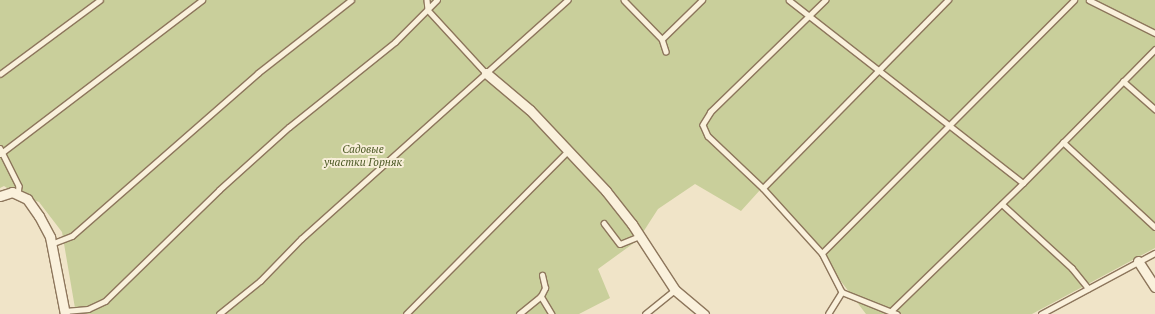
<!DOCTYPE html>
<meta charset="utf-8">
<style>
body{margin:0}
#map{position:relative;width:1155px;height:314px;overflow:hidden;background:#f0e4c8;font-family:"PT Serif",serif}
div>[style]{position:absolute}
.green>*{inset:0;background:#c9cf9b}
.roads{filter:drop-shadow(1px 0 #8d765c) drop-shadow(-1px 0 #8d765c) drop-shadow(0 1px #8d765c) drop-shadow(0 -1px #8d765c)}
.service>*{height:4.5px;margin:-2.25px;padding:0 2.25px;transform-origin:2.25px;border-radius:2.25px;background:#faf1dc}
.minor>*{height:9px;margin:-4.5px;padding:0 4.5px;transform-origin:4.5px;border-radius:4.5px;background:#faf1dc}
span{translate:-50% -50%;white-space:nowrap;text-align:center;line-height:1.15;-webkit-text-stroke:4px #f7eed8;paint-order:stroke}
.park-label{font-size:11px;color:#4d5a26;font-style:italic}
</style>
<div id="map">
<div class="green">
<div style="clip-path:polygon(0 0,1155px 0,1155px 248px,1032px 314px,866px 314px,820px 254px,760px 190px,741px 211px,695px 184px,658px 209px,638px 240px,598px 269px,610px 298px,579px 314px,76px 314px,62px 232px,39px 202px,18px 195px,4px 186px,0 188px)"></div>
</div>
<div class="roads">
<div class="service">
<div style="left:427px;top:0;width:10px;rotate:84deg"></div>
<div style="left:428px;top:10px;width:86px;rotate:47.4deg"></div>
<div style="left:624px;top:0;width:54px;rotate:45.7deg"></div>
<div style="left:662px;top:39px;width:13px;rotate:72deg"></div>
<div style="left:789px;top:0;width:297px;rotate:38deg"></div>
<div style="left:826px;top:0;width:161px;rotate:135.8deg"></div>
<div style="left:711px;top:112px;width:15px;rotate:122deg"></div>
<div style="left:703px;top:125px;width:12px;rotate:66deg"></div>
<div style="left:708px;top:136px;width:76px;rotate:43.4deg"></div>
<div style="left:763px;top:188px;width:88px;rotate:47.8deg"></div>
<div style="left:822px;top:253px;width:44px;rotate:62.9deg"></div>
<div style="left:1089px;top:0;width:74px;rotate:26.6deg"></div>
<div style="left:662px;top:39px;width:56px;rotate:-44.3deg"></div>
<div style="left:0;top:74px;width:124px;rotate:-36.5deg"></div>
<div style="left:1123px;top:81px;width:43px;rotate:41.2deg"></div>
<div style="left:1063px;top:142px;width:125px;rotate:42.7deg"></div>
<div style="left:0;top:148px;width:42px;rotate:63.4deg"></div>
<div style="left:19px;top:186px;width:9px;rotate:96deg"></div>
<div style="left:0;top:154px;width:254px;rotate:-37.3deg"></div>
<div style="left:763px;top:188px;width:264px;rotate:-45.5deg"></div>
<div style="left:1002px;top:204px;width:95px;rotate:42.4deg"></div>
<div style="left:1072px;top:268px;width:26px;rotate:51deg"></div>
<div style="left:604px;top:223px;width:26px;rotate:53deg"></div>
<div style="left:620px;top:244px;width:22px;rotate:-22deg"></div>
<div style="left:51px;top:244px;width:22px;rotate:-21deg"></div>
<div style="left:72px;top:236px;width:247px;rotate:-41.2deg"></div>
<div style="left:258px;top:73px;width:118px;rotate:-38.1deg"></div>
<div style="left:822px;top:253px;width:357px;rotate:-45.1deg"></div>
<div style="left:541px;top:296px;width:9px;rotate:-63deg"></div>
<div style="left:545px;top:288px;width:13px;rotate:-103deg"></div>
<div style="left:65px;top:311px;width:23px;rotate:-5deg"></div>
<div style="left:88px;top:309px;width:19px;rotate:-25deg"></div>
<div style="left:105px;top:301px;width:159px;rotate:-44.2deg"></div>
<div style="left:219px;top:190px;width:94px;rotate:-42deg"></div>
<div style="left:289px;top:127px;width:136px;rotate:-38.7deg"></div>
<div style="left:395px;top:42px;width:59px;rotate:-45deg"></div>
<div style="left:891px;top:311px;width:184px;rotate:-44.1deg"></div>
<div style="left:1023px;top:183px;width:188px;rotate:-45.4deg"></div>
<div style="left:219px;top:314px;width:53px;rotate:-38.8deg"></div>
<div style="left:260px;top:281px;width:59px;rotate:-45.7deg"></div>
<div style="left:301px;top:239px;width:358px;rotate:-41.9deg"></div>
<div style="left:406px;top:314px;width:228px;rotate:-45.2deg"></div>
<div style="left:519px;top:314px;width:28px;rotate:-39deg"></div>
<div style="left:541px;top:296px;width:21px;rotate:59deg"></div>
<div style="left:645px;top:314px;width:38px;rotate:-39deg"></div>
<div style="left:828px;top:314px;width:26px;rotate:-58deg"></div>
<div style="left:842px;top:292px;width:59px;rotate:21.8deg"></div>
<div style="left:1041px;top:314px;width:129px;rotate:-28.2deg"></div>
</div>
<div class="minor">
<div style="left:486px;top:73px;width:57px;rotate:40.1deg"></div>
<div style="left:530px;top:110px;width:111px;rotate:46.8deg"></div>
<div style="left:606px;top:191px;width:42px;rotate:51.8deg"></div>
<div style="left:632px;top:224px;width:79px;rotate:56.9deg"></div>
<div style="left:675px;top:290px;width:38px;rotate:40deg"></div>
<div style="left:0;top:196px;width:13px;rotate:-18deg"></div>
<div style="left:12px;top:192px;width:17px;rotate:25deg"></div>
<div style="left:27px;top:199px;width:21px;rotate:55deg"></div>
<div style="left:39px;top:216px;width:24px;rotate:62deg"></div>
<div style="left:50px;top:237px;width:78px;rotate:79deg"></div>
<div style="left:1138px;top:261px;width:31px;rotate:57deg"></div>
</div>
</div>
<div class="park-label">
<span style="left:363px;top:156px">Садовые<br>участки Горняк</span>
</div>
</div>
